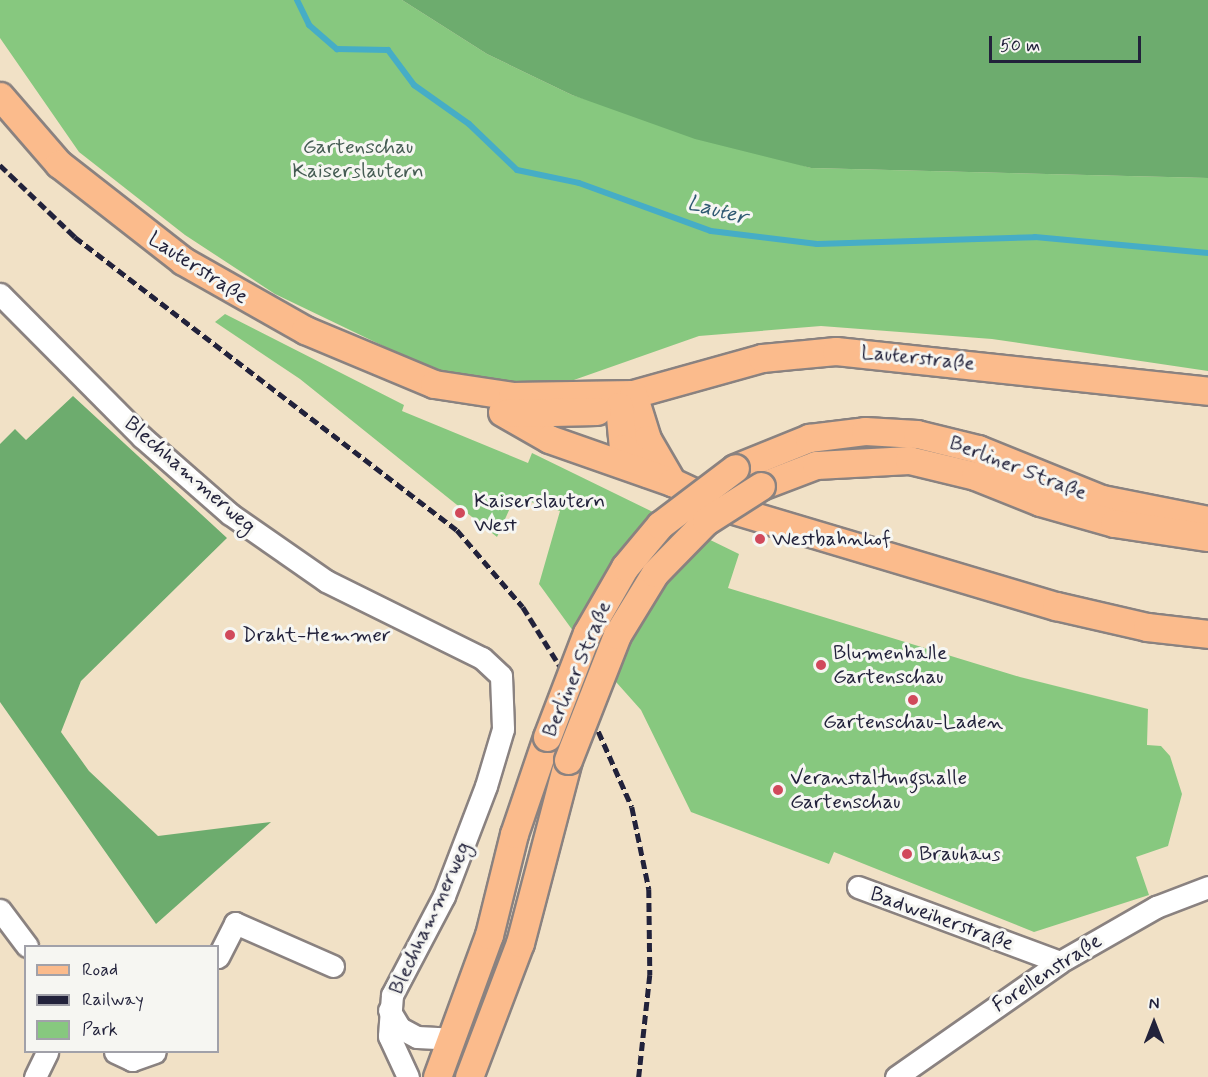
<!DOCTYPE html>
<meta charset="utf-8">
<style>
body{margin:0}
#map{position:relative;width:1208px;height:1077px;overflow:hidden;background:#f1e1c6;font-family:Mynerve,sans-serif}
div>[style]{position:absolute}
.green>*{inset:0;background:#87c87f}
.forest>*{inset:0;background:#6dac6e}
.stream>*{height:6px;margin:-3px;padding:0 3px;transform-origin:3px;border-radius:3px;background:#46adc6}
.roads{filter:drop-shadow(2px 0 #8a8280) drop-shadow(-2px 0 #8a8280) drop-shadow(0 2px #8a8280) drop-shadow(0 -2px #8a8280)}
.minor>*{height:21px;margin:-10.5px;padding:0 10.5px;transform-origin:10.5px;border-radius:10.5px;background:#fff}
.major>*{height:27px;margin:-13.5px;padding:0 13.5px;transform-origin:13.5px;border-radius:13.5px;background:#fbbb8c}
.rail>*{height:4.5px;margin-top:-2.25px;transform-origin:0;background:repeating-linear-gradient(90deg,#22223b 0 9px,transparent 0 13.5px)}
.bridges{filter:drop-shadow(2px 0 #8a8280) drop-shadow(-2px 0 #8a8280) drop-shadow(0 2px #8a8280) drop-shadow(0 -2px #8a8280)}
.major-bridge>*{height:27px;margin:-13.5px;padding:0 13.5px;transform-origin:13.5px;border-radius:13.5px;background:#fbbb8c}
.dots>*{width:16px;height:16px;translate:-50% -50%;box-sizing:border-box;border:3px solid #f6f6f2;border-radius:50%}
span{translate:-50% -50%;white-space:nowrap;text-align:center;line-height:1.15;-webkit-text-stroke:6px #f6f6f2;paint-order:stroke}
.park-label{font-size:21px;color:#455c53}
.street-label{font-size:21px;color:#22223b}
.poi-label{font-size:21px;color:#22223b}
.left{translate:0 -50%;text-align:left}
.water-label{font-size:22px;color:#305a73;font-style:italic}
.legend{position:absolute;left:24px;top:945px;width:195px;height:108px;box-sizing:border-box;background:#f6f6f2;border:2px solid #a1a1a9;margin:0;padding:8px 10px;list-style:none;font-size:18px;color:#22223b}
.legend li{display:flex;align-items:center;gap:12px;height:30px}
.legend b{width:30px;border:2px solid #a1a1a9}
.north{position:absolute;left:1124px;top:993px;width:60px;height:60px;-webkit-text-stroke:4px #f6f6f2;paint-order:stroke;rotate:0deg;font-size:16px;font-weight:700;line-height:24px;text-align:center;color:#22223b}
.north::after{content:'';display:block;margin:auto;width:21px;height:27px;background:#22223b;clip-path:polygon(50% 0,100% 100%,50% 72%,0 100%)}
.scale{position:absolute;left:989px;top:36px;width:152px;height:27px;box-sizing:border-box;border:3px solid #22223b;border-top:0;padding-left:8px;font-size:18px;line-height:21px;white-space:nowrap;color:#22223b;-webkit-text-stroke:4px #f6f6f2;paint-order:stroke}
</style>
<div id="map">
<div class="green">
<div style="clip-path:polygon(0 0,402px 0,487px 54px,572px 95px,811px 168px,1208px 178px,1208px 371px,992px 339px,821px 326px,699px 336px,571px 381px,519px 386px,429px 368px,275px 294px,185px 235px,79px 152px,0 38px)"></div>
<div style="clip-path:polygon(225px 314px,404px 405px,402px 411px,528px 463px,532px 453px,739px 554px,728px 588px,1020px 677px,1148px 709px,1147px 745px,1161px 746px,1170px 756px,1182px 794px,1168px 846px,1136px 857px,1149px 895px,1034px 932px,834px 852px,829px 864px,691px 812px,641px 710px,584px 646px,539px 584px,560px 511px,515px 497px,497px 537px,300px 379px,215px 322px)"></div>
</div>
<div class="forest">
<div style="clip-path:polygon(402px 0,1208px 0,1208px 178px,811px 168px,695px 139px,572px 95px,487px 54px)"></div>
<div style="clip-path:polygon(73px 396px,227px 538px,81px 681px,61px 732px,89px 771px,158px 836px,271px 822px,156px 924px,0 702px,0 444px,15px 429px,26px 440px)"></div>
</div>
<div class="stream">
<div style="left:297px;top:0;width:28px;rotate:64deg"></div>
<div style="left:309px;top:25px;width:37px;rotate:41deg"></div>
<div style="left:337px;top:49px;width:51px;rotate:1.1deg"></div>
<div style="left:388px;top:50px;width:44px;rotate:53.4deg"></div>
<div style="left:414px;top:85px;width:67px;rotate:35.3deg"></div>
<div style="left:469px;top:124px;width:66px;rotate:43.8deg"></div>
<div style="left:517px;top:170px;width:63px;rotate:11.8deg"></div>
<div style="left:579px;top:183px;width:140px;rotate:20deg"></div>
<div style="left:711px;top:231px;width:107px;rotate:7deg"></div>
<div style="left:817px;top:244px;width:218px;rotate:-1.8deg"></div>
<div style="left:1035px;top:237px;width:174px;rotate:5.3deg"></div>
</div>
<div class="roads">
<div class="minor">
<div style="left:0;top:294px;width:202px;rotate:45.2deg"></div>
<div style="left:142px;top:437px;width:117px;rotate:41.2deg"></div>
<div style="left:230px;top:514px;width:117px;rotate:34.9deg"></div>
<div style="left:326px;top:581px;width:174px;rotate:26.3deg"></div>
<div style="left:482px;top:658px;width:26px;rotate:43deg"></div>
<div style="left:501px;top:676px;width:53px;rotate:87.8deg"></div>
<div style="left:503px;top:729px;width:59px;rotate:106.6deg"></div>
<div style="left:486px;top:786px;width:118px;rotate:110.9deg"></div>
<div style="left:444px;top:896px;width:112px;rotate:117.7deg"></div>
<div style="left:392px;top:995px;width:41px;rotate:94.2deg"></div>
<div style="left:389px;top:1036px;width:45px;rotate:65.1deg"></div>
<div style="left:858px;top:887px;width:215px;rotate:20.4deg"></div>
<div style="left:0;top:910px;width:45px;rotate:53.1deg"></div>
<div style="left:218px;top:957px;width:38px;rotate:-63deg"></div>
<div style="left:235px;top:923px;width:107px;rotate:23.7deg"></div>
<div style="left:389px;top:1010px;width:21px;rotate:59deg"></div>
<div style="left:400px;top:1028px;width:19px;rotate:28deg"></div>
<div style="left:417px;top:1037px;width:35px;rotate:3deg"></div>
<div style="left:115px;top:1052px;width:19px;rotate:25deg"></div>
<div style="left:132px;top:1060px;width:24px;rotate:-19deg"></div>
<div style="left:35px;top:1077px;width:28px;rotate:-64deg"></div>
<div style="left:896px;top:1077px;width:200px;rotate:-35deg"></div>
<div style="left:1060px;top:962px;width:111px;rotate:-29.8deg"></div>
<div style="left:1156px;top:907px;width:56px;rotate:-21deg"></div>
</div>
<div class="major">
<div style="left:0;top:96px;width:90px;rotate:49.1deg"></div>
<div style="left:59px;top:164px;width:157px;rotate:38deg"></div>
<div style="left:183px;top:261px;width:140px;rotate:29.5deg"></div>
<div style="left:305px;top:330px;width:140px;rotate:22.7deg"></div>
<div style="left:434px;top:384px;width:79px;rotate:8.7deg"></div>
<div style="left:512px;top:396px;width:121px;rotate:-0.9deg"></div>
<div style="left:633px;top:394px;width:134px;rotate:-15.6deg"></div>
<div style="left:762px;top:358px;width:74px;rotate:-5.4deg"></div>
<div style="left:836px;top:351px;width:374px;rotate:6.1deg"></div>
<div style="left:633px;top:394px;width:47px;rotate:72.7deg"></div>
<div style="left:647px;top:439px;width:50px;rotate:59.8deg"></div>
<div style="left:619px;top:406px;width:42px;rotate:84.6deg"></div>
<div style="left:623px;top:448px;width:35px;rotate:46deg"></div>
<div style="left:502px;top:412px;width:54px;rotate:29.9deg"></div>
<div style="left:549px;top:439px;width:130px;rotate:19.3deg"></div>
<div style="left:672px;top:482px;width:64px;rotate:25deg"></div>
<div style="left:730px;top:509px;width:340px;rotate:16.6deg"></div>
<div style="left:1056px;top:606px;width:93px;rotate:13deg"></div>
<div style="left:1147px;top:627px;width:61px;rotate:6.5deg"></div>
<div style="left:507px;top:413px;width:90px;rotate:-1.3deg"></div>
<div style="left:735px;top:468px;width:80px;rotate:-22.1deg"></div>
<div style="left:809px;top:438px;width:56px;rotate:-7.1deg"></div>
<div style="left:865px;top:431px;width:52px;rotate:3.3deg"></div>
<div style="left:917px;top:434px;width:63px;rotate:13.8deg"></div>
<div style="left:978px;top:449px;width:134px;rotate:22deg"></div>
<div style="left:1102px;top:499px;width:108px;rotate:11.2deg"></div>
<div style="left:761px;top:486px;width:59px;rotate:-20.9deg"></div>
<div style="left:816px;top:465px;width:93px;rotate:-3.1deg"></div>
<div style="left:909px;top:460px;width:68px;rotate:13.6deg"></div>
<div style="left:975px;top:476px;width:70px;rotate:21.8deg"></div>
<div style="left:1040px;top:502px;width:77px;rotate:15.8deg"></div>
<div style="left:1114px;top:523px;width:95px;rotate:8.5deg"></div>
<div style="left:437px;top:1077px;width:151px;rotate:-69.9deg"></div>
<div style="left:489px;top:935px;width:104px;rotate:-76.1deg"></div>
<div style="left:514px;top:834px;width:102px;rotate:-71.2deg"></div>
<div style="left:469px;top:1077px;width:143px;rotate:-69.2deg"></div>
<div style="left:520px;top:943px;width:189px;rotate:-75.3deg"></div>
</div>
</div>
<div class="rail">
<div style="left:0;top:165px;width:104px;rotate:43.8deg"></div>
<div style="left:75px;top:237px;width:481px;rotate:37.5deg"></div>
<div style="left:457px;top:530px;width:101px;rotate:49.4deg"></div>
<div style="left:523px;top:607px;width:132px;rotate:58deg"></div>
<div style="left:593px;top:719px;width:96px;rotate:66.1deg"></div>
<div style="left:632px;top:807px;width:84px;rotate:78.3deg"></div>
<div style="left:649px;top:889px;width:86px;rotate:89.3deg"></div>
<div style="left:650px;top:975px;width:103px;rotate:96.2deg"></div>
</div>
<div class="bridges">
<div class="major-bridge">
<div style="left:547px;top:737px;width:111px;rotate:-69deg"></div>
<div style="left:587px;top:633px;width:76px;rotate:-60.1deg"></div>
<div style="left:625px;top:567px;width:55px;rotate:-50.2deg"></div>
<div style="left:660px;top:525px;width:94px;rotate:-37.2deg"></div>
<div style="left:568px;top:760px;width:134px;rotate:-68.6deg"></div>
<div style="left:617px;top:635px;width:73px;rotate:-58.5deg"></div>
<div style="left:655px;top:573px;width:73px;rotate:-45.6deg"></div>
<div style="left:706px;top:521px;width:65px;rotate:-32.5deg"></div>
</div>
</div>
<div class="dots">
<div style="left:460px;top:513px;background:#d1495b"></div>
<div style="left:760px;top:539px;background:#d1495b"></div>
<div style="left:230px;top:635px;background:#d1495b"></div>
<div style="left:821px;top:665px;background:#d1495b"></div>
<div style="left:913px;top:700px;background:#d1495b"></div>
<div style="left:778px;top:790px;background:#d1495b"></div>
<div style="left:907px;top:854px;background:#d1495b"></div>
</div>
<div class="park-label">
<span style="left:358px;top:159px">Gartenschau<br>Kaiserslautern</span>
</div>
<div class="street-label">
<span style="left:198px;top:268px;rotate:33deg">Lauterstraße</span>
<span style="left:918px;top:358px;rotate:6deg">Lauterstraße</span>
<span style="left:1018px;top:468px;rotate:21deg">Berliner Straße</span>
<span style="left:190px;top:475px;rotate:41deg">Blechhammerweg</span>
<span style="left:577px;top:669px;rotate:-67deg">Berliner Straße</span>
<span style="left:430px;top:918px;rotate:-65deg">Blechhammerweg</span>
<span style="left:942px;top:919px;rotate:20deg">Badweiherstraße</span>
<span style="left:1047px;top:973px;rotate:-33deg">Forellenstraße</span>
</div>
<div class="poi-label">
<span class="left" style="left:474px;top:513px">Kaiserslautern<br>West</span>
<span class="left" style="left:772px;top:539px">Westbahnhof</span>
<span class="left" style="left:242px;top:635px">Draht-Hemmer</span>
<span class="left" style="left:833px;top:665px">Blumenhalle<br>Gartenschau</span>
<span style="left:913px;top:722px">Gartenschau-Laden</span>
<span class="left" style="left:790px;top:790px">Veranstaltungshalle<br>Gartenschau</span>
<span class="left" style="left:919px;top:854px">Brauhaus</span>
</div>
<div class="water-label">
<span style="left:717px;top:211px;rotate:15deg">Lauter</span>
</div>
<ul class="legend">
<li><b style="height:8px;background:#fbbb8c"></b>Road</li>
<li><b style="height:8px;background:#22223b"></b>Railway</li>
<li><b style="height:16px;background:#87c87f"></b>Park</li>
</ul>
<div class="north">N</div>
<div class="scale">50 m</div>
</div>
